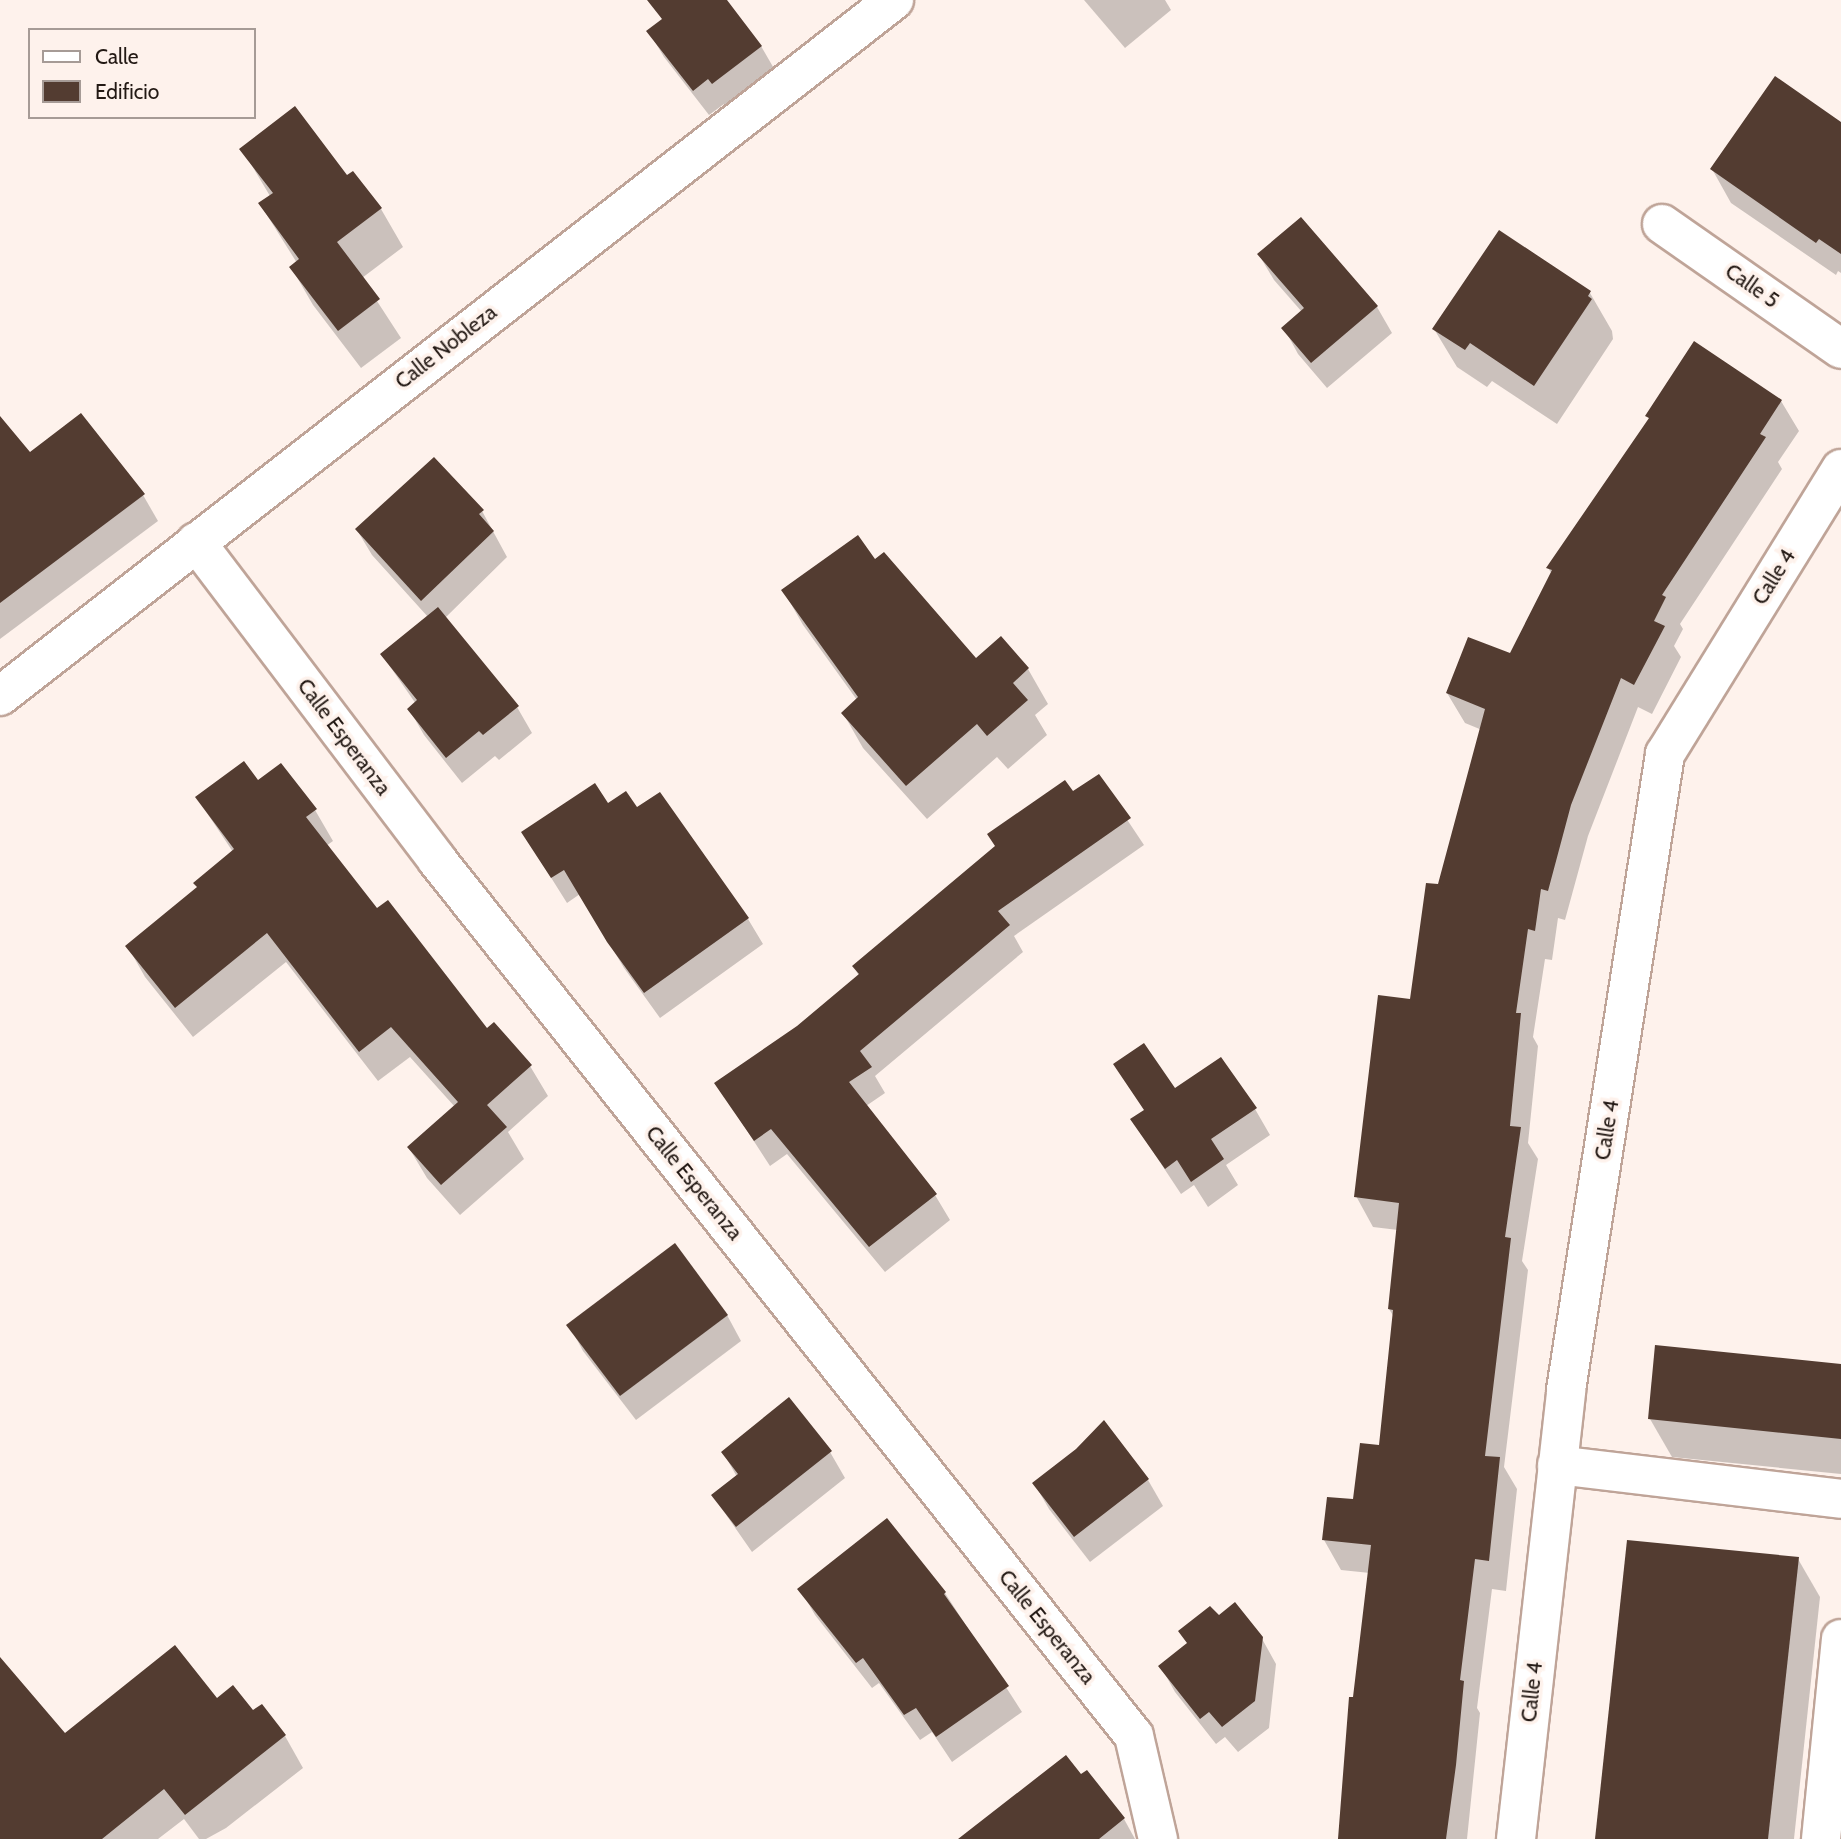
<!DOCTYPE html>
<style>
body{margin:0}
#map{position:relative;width:1841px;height:1839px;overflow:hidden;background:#fef2ec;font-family:Cabin,sans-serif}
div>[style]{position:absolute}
.shadow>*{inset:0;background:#0003}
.building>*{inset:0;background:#533c31}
.roads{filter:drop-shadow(2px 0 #bfa498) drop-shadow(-2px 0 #bfa498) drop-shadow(0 2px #bfa498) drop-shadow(0 -2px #bfa498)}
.minor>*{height:38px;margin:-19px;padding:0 19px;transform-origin:19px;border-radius:19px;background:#fff}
span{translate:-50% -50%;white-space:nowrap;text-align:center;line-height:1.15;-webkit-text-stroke:7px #fef2ec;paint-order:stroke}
.street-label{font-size:21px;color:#231914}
.legend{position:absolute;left:28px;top:28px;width:228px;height:91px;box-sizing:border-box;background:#fef2ec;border:2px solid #a69b96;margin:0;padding:9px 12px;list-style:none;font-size:21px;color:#231914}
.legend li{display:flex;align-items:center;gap:14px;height:35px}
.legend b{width:35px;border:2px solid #a69b96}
</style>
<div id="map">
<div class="shadow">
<div style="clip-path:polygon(668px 0,725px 0,761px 46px,776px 72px,728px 108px,724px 104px,709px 115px,664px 57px,649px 32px,663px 20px,656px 9px)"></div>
<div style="clip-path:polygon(1084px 0,1165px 0,1171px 10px,1125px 48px)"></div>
<div style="clip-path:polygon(1841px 124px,1841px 273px,1838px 271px,1836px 275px,1731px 203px,1712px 169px)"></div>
<div style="clip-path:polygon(242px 149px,347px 178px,381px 209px,403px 247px,362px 278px,401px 338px,361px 368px,313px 305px,291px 267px,297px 263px,260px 204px,270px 196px)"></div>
<div style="clip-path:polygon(1300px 219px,1377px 307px,1392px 333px,1327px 388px,1298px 354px,1284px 328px,1302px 312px,1274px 280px,1259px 255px)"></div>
<div style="clip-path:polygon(1590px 293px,1612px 331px,1613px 339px,1557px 424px,1492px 381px,1487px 387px,1457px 367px,1434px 329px)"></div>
<div style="clip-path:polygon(1781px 401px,1799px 431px,1778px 462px,1782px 469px,1680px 624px,1683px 629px,1674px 646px,1681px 657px,1652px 714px,1638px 707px,1588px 836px,1565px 920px,1558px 918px,1552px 960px,1545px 959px,1533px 1037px,1538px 1046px,1528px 1143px,1538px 1159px,1522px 1261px,1528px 1270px,1504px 1467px,1517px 1489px,1506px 1591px,1492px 1589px,1477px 1708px,1480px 1713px,1467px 1839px,1340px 1839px,1370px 1573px,1341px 1570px,1324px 1540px,1355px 1501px,1380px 1446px,1394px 1317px,1389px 1309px,1398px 1230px,1373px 1227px,1356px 1196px,1412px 1001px,1482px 730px,1465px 723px,1447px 693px,1510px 656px,1552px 574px,1548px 568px,1650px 420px,1647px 416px)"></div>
<div style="clip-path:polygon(434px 459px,482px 511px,507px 557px,445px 618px,517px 707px,532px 733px,499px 760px,495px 756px,462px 783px,424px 735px,409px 709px,416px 704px,382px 655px,428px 617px,372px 555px,357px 530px)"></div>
<div style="clip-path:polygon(0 468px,143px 495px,158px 521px,0 639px)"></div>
<div style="clip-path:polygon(783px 590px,976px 661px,1001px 638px,1028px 669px,1048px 704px,1035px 715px,1047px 735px,1008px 769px,997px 757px,927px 819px,863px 748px,843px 713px,857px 700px,803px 625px)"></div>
<div style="clip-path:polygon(1098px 776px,1144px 845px,1014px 936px,1023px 952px,875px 1076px,885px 1093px,866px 1106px,935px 1195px,950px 1220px,885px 1272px,787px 1154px,770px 1166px,716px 1083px,798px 1028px,859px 976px,854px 967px)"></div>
<div style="clip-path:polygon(258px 782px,315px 810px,333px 841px,326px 846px,377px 910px,487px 1030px,530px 1066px,548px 1096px,508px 1132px,524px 1159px,460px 1215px,427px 1178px,409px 1148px,455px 1107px,410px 1057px,378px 1081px,286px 962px,193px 1037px,145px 977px,128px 947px,199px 888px,233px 852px,197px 798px)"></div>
<div style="clip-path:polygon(608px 805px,637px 810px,748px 919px,763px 944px,660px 1018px,624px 968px,580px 894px,567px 903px,523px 833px)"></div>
<div style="clip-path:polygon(1116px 1064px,1175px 1090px,1255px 1109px,1270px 1135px,1226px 1165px,1238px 1185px,1208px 1207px,1194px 1185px,1181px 1194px,1132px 1120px,1145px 1111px)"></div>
<div style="clip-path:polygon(727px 1315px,741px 1341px,636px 1420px,583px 1351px,569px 1325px)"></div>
<div style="clip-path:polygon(1841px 1366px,1841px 1474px,1672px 1457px,1650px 1419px)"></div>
<div style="clip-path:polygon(723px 1452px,830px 1452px,845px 1478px,752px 1552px,713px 1496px,737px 1477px)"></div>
<div style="clip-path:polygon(1148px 1480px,1163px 1506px,1090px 1562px,1049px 1509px,1034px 1483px)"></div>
<div style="clip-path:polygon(1798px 1559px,1820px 1597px,1794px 1839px,1597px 1839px)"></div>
<div style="clip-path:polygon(800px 1589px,945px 1593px,1022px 1712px,952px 1762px,932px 1732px,920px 1740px,879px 1683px,872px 1688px,815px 1615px)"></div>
<div style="clip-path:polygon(1218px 1618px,1261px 1637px,1276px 1664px,1269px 1728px,1238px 1752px,1225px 1737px,1216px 1744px,1175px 1692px,1161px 1667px)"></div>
<div style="clip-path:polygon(0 1660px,65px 1736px,217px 1700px,253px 1712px,261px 1706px,285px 1736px,303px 1768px,226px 1828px,206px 1839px,199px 1839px,184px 1819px,158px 1839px,0 1839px)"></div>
<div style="clip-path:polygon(1124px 1819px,1135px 1839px,1000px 1839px)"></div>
</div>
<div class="building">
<div style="clip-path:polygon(647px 0,727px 0,762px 46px,712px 84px,708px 79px,693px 91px,646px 31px,662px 19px)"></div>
<div style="clip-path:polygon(1775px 76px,1841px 122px,1841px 254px,1819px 239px,1816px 243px,1710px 169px)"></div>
<div style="clip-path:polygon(295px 106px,347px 175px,353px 171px,382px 208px,337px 242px,380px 299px,338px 331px,289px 267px,299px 259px,258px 203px,273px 193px,239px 149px)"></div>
<div style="clip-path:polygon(1301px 217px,1378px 306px,1311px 363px,1281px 328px,1304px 308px,1257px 254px)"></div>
<div style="clip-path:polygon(1499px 230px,1591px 291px,1588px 296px,1592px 299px,1534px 386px,1470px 343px,1465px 350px,1432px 329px)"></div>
<div style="clip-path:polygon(1694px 341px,1782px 400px,1760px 434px,1766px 437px,1662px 595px,1666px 597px,1654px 621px,1665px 626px,1634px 685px,1621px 678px,1571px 805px,1548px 891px,1541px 889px,1535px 931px,1528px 929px,1516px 1013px,1521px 1013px,1510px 1126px,1521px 1127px,1505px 1237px,1511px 1238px,1485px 1456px,1500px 1457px,1489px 1561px,1475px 1559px,1460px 1680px,1464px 1681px,1456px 1765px,1446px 1839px,1338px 1839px,1349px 1697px,1353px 1697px,1371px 1545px,1322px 1540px,1327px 1497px,1353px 1499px,1360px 1443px,1379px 1445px,1393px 1310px,1388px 1309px,1399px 1203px,1354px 1197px,1378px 995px,1410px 999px,1426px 883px,1438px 884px,1485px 709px,1446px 693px,1468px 637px,1510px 653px,1552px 570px,1546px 568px,1649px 418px,1645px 416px)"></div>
<div style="clip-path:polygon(81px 413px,145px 494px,0 603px,0 416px,30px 452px)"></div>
<div style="clip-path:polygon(434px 457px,484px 510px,479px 514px,494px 531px,421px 601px,355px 529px)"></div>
<div style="clip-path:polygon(858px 535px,875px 559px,884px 552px,976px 658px,1001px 636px,1029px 668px,1013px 683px,1028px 700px,987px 736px,977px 724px,906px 786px,841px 713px,858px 697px,781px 590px)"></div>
<div style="clip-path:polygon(438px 607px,519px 706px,483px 735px,479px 731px,446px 758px,407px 709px,417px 700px,380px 654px)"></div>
<div style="clip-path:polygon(244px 761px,258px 780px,281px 763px,317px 809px,306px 817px,377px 908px,388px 900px,487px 1028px,494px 1022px,532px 1065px,487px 1105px,507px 1127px,441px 1185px,407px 1147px,458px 1102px,391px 1027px,359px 1052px,267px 933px,175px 1008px,125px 946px,197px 887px,193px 883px,234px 849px,195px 797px)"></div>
<div style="clip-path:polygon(1099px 774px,1131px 818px,998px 911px,1010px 925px,860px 1051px,872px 1067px,849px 1082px,937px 1194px,869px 1247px,771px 1129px,754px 1141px,714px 1083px,797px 1026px,859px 974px,852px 966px,995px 846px,987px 834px,1065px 780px,1073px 791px)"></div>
<div style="clip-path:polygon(595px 783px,608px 803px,626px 791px,637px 807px,660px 792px,749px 918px,644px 993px,607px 942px,564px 870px,551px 878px,521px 832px)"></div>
<div style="clip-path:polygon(1144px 1043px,1175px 1088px,1221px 1057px,1257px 1108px,1211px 1139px,1224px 1159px,1191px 1182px,1177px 1160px,1165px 1169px,1130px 1119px,1144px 1110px,1113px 1064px)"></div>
<div style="clip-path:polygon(675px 1243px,728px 1315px,620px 1396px,566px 1325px)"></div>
<div style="clip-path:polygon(1655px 1345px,1841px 1364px,1841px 1439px,1648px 1419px)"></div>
<div style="clip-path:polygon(789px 1397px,832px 1451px,736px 1527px,711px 1495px,738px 1474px,721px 1452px)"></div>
<div style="clip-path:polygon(1104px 1420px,1149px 1479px,1074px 1537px,1032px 1483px,1076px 1449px)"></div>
<div style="clip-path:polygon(887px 1518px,946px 1592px,944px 1594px,1009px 1686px,936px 1737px,916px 1708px,904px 1715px,863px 1658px,856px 1663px,797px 1589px)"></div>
<div style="clip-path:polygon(1627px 1540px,1799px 1557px,1768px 1839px,1595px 1839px)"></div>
<div style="clip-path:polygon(1235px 1602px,1263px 1637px,1255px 1701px,1222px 1727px,1209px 1712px,1200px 1719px,1158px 1666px,1187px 1643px,1178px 1631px,1210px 1606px,1219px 1615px)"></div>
<div style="clip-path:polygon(175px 1645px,217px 1698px,233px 1685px,253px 1710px,262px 1704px,286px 1735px,185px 1815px,164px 1789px,102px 1839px,0 1839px,0 1657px,65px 1733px)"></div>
<div style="clip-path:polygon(1066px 1755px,1081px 1774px,1087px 1770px,1125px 1818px,1099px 1839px,958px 1839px)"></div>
</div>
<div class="roads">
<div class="minor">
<div style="left:1662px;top:224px;width:218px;rotate:34.9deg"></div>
<div style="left:196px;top:542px;width:399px;rotate:52.8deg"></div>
<div style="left:437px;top:860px;width:1119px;rotate:51.49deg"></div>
<div style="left:1134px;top:1736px;width:106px;rotate:76.9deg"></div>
<div style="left:0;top:696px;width:1133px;rotate:-37.9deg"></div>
<div style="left:1557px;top:1465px;width:286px;rotate:6.8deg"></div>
<div style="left:1516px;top:1839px;width:452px;rotate:-83.6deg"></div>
<div style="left:1566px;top:1390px;width:644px;rotate:-81.15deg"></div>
<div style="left:1665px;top:754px;width:335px;rotate:-58.3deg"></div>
<div style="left:1821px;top:1839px;width:201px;rotate:-84.3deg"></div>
</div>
</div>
<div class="street-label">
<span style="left:1752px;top:286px;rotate:35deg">Calle 5</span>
<span style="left:446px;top:347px;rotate:-38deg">Calle Nobleza</span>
<span style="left:1774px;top:577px;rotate:-58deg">Calle 4</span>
<span style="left:344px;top:737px;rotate:53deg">Calle Esperanza</span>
<span style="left:1607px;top:1130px;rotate:-81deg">Calle 4</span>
<span style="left:694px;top:1183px;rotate:51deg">Calle Esperanza</span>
<span style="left:1047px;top:1627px;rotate:51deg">Calle Esperanza</span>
<span style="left:1532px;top:1692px;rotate:-84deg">Calle 4</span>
</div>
<ul class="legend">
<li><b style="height:9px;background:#fff"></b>Calle</li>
<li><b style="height:19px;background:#533c31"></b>Edificio</li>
</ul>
</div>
